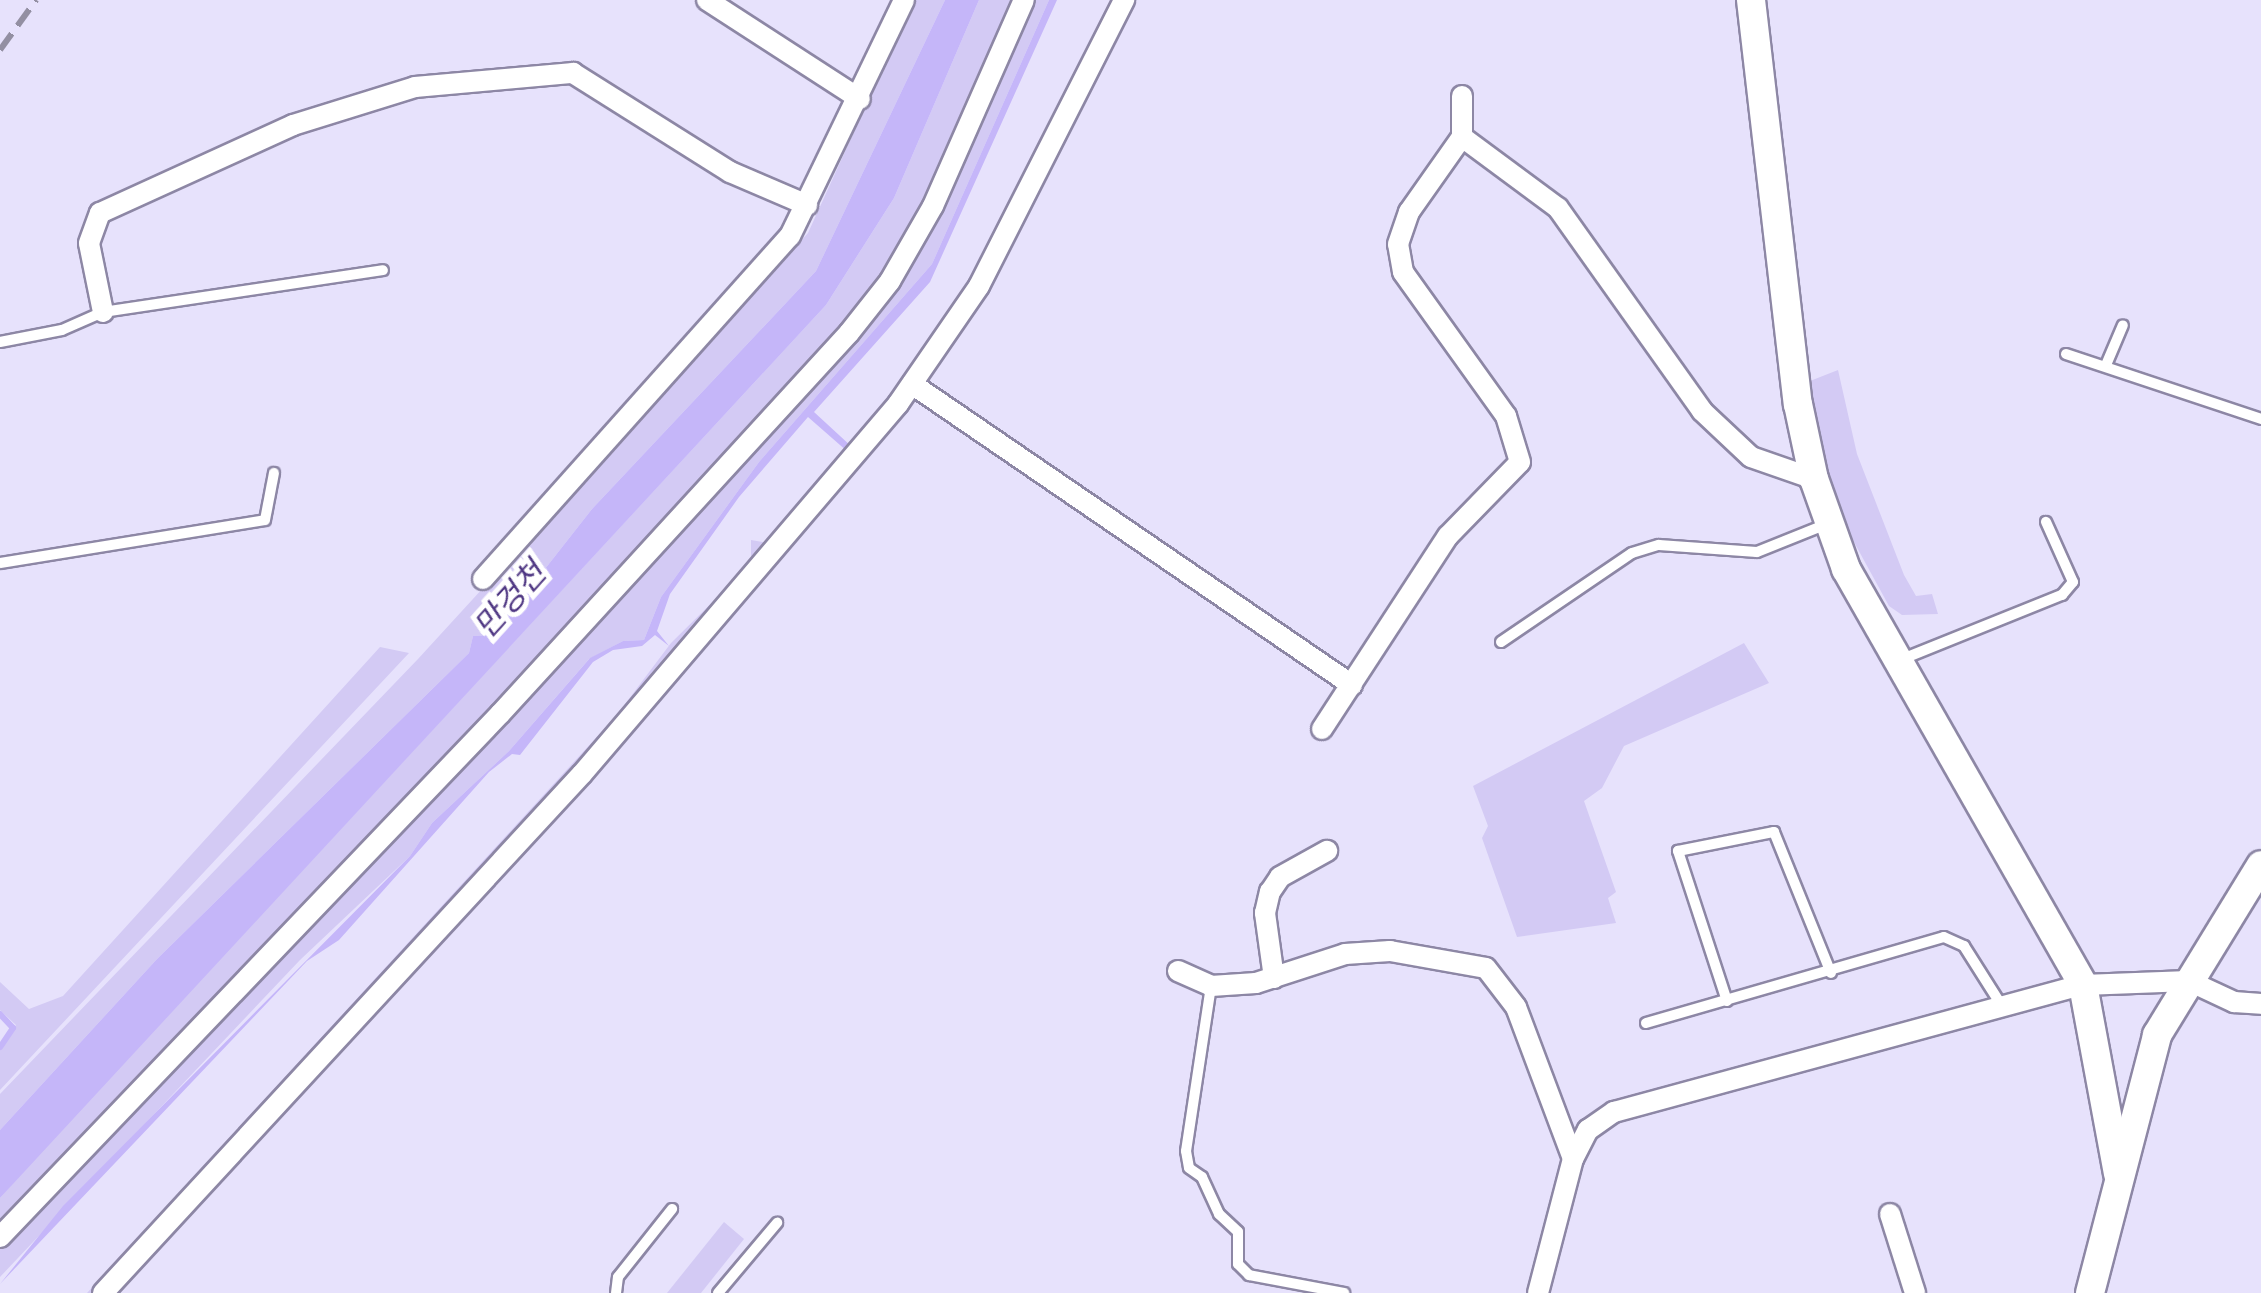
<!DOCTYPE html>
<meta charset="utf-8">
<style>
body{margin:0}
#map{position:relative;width:2261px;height:1293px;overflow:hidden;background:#e7e2fc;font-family:Merriweather,"Noto Sans KR",serif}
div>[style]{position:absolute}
.green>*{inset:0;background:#d3caf4}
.water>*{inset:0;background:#c5b6f9}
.stream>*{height:6px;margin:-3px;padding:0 3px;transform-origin:3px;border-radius:3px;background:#c5b6f9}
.roads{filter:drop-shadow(2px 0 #8d87a5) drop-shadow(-2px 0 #8d87a5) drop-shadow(0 2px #8d87a5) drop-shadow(0 -2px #8d87a5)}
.lane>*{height:10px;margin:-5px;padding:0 5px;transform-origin:5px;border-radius:5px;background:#fff}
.street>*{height:20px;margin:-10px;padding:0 10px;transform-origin:10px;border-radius:10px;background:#fff}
.secondary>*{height:28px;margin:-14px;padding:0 14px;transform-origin:14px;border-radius:14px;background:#fff}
.rail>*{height:6px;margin-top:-3px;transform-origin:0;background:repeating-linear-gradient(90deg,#938fa2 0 20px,transparent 0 30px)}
span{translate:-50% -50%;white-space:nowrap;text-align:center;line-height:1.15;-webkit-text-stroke:10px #fff;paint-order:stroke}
.water-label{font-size:32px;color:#4f3783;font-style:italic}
</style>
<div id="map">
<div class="green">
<div style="clip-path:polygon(914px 0,945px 0,816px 271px,592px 509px,493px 635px,473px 636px,469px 653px,157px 959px,0 1130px,0 1094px,418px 659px,808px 233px)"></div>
<div style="clip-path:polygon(979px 0,1020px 0,930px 204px,848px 332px,0 1235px,0 1198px,21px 1174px,826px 305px,894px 198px)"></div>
<div style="clip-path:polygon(1027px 0,1049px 0,932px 264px,759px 462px,661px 597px,644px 640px,623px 641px,589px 659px,509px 751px,432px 823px,410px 856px,300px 960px,0 1277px,0 1241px,892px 283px)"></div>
<div style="clip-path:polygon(1111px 0,990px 262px,894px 403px,684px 639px,615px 727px,97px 1293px,87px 1293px,616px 716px,671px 643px,751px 564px,751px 540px,769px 543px,904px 384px,984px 265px)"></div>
<div style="clip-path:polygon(1838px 370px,1857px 454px,1904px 575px,1916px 596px,1932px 594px,1938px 614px,1902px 615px,1889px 606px,1843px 522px,1820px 451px,1810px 381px)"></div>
<div style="clip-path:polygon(1744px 643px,1769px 683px,1624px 746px,1602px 788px,1584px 801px,1616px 892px,1608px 898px,1616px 923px,1517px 937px,1482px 838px,1488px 826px,1473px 786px)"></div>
<div style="clip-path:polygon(380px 647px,409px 653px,0 1090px,0 1050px,16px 1025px,0 1010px,0 982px,29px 1009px,63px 996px)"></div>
<div style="clip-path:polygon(724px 1222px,744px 1239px,701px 1293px,667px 1293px)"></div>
</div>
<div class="water">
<div style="clip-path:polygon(945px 0,979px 0,894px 198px,826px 305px,0 1198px,0 1130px,157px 959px,469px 653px,473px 636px,493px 635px,592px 509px,816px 271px)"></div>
<div style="clip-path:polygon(1049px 0,1057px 0,930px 282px,814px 412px,852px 447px,848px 452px,808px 417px,739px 497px,670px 594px,657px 631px,669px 646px,655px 635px,642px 646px,613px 650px,593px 662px,520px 755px,512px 754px,489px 772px,339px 940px,307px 961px,0 1284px,63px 1206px,410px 856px,432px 823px,509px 751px,590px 658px,623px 641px,644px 640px,661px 597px,759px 462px,932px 264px)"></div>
</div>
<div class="stream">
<div style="left:0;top:1014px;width:19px;rotate:47deg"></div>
<div style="left:13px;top:1028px;width:23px;rotate:124deg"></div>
</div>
<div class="roads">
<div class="lane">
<div style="left:0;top:342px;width:63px;rotate:-11deg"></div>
<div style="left:62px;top:330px;width:45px;rotate:-23.7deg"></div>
<div style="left:103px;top:312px;width:283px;rotate:-8.5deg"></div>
<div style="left:2066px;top:354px;width:206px;rotate:18.4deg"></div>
<div style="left:2106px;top:365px;width:43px;rotate:-67deg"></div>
<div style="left:0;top:563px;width:268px;rotate:-9.2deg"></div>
<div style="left:265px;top:520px;width:48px;rotate:-79.2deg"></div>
<div style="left:1501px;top:642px;width:158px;rotate:-34.2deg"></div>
<div style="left:1632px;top:553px;width:28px;rotate:-17deg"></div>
<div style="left:1659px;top:545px;width:98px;rotate:4.1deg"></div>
<div style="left:1757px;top:552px;width:78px;rotate:-21.9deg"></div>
<div style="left:1900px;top:660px;width:175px;rotate:-21.9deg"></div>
<div style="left:2062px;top:595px;width:17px;rotate:-50deg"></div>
<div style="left:2073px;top:582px;width:66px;rotate:-114.2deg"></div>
<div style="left:1211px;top:986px;width:167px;rotate:98.6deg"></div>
<div style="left:1186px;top:1151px;width:17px;rotate:80deg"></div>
<div style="left:1189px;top:1168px;width:16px;rotate:35deg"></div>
<div style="left:1202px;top:1177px;width:41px;rotate:65.3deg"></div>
<div style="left:1219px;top:1214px;width:26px;rotate:43deg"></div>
<div style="left:1238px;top:1232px;width:32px;rotate:90deg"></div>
<div style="left:1238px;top:1264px;width:16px;rotate:45deg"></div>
<div style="left:1249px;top:1275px;width:97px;rotate:10.7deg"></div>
<div style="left:1727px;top:1001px;width:158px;rotate:-108.1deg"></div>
<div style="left:1678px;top:851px;width:98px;rotate:-11.2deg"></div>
<div style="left:1774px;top:832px;width:152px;rotate:68deg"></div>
<div style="left:1646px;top:1023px;width:310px;rotate:-16.1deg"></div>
<div style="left:1944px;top:937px;width:22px;rotate:24deg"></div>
<div style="left:1964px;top:946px;width:71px;rotate:57.7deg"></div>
<div style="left:616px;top:1293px;width:16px;rotate:-83deg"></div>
<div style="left:618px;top:1277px;width:87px;rotate:-51.5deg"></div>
<div style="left:718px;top:1293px;width:92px;rotate:-49.9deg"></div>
</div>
<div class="street">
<div style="left:707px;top:0;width:182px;rotate:32.9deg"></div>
<div style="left:1462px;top:137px;width:119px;rotate:36.5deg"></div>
<div style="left:1558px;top:208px;width:249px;rotate:54.6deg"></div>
<div style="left:1702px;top:411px;width:67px;rotate:43.2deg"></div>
<div style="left:1751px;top:457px;width:67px;rotate:19.2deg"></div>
<div style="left:103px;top:312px;width:70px;rotate:-101.5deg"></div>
<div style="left:89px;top:243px;width:32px;rotate:-70deg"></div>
<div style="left:100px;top:213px;width:212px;rotate:-24.5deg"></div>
<div style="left:293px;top:125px;width:128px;rotate:-17.3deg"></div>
<div style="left:415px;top:87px;width:159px;rotate:-5.1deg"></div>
<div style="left:573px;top:73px;width:186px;rotate:32.2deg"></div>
<div style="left:730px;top:172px;width:84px;rotate:23.2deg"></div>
<div style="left:912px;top:384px;width:533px;rotate:34.38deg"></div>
<div style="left:483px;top:579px;width:460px;rotate:-48.2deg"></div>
<div style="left:790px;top:236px;width:262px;rotate:-64.2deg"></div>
<div style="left:1322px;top:729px;width:230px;rotate:-56.9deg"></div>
<div style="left:1448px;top:536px;width:103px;rotate:-45.8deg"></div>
<div style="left:1520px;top:462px;width:48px;rotate:-106.9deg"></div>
<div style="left:1506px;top:416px;width:177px;rotate:-125.6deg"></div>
<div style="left:1403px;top:272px;width:28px;rotate:-100deg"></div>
<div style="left:1398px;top:244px;width:34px;rotate:-71deg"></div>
<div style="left:1409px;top:212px;width:92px;rotate:-54.8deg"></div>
<div style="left:1462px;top:137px;width:41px;rotate:-90deg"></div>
<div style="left:1178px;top:971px;width:36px;rotate:24deg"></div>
<div style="left:1211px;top:986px;width:45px;rotate:-3.8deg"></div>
<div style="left:1256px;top:983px;width:94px;rotate:-18deg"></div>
<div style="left:1345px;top:954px;width:45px;rotate:-3.8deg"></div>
<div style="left:1390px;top:951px;width:97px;rotate:10deg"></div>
<div style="left:1486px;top:968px;width:49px;rotate:52.4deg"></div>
<div style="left:1516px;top:1007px;width:162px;rotate:69.4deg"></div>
<div style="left:1274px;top:978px;width:66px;rotate:-97.9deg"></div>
<div style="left:1265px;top:913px;width:22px;rotate:-77deg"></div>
<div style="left:1270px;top:892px;width:18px;rotate:-56deg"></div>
<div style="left:1280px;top:877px;width:54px;rotate:-29deg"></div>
<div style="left:1890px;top:1214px;width:83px;rotate:72.4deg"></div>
<div style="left:0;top:1237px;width:724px;rotate:-46.29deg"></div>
<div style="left:500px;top:714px;width:517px;rotate:-47.51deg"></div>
<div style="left:849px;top:333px;width:66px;rotate:-51.7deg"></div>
<div style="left:890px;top:281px;width:86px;rotate:-60.2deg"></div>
<div style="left:933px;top:206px;width:225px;rotate:-66.2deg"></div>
<div style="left:103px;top:1293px;width:706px;rotate:-47.3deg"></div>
<div style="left:582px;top:774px;width:487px;rotate:-49.5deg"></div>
<div style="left:898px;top:404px;width:143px;rotate:-55.5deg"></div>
<div style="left:979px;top:286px;width:321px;rotate:-63.1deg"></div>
<div style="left:1538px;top:1293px;width:138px;rotate:-75.4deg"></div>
<div style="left:1573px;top:1159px;width:33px;rotate:-63deg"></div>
<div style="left:1588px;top:1130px;width:32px;rotate:-35deg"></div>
<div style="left:1614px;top:1112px;width:486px;rotate:-15.2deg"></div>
<div style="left:2083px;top:985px;width:106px;rotate:-2.2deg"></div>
<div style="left:2189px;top:981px;width:50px;rotate:25deg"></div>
<div style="left:2234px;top:1002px;width:27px;rotate:4deg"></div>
</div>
<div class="secondary">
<div style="left:1751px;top:0;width:407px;rotate:83.4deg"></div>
<div style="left:1798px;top:404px;width:77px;rotate:78deg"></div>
<div style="left:1814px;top:479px;width:96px;rotate:70.4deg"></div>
<div style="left:1846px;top:569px;width:479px;rotate:60.3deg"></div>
<div style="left:2083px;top:985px;width:192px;rotate:79.5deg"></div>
<div style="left:2090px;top:1293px;width:267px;rotate:-75.4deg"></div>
<div style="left:2157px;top:1035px;width:199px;rotate:-58.5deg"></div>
</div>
</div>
<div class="rail">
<div style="left:0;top:50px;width:62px;rotate:-54.2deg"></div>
</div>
<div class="water-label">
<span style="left:510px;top:600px;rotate:-48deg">만겅천</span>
</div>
</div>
